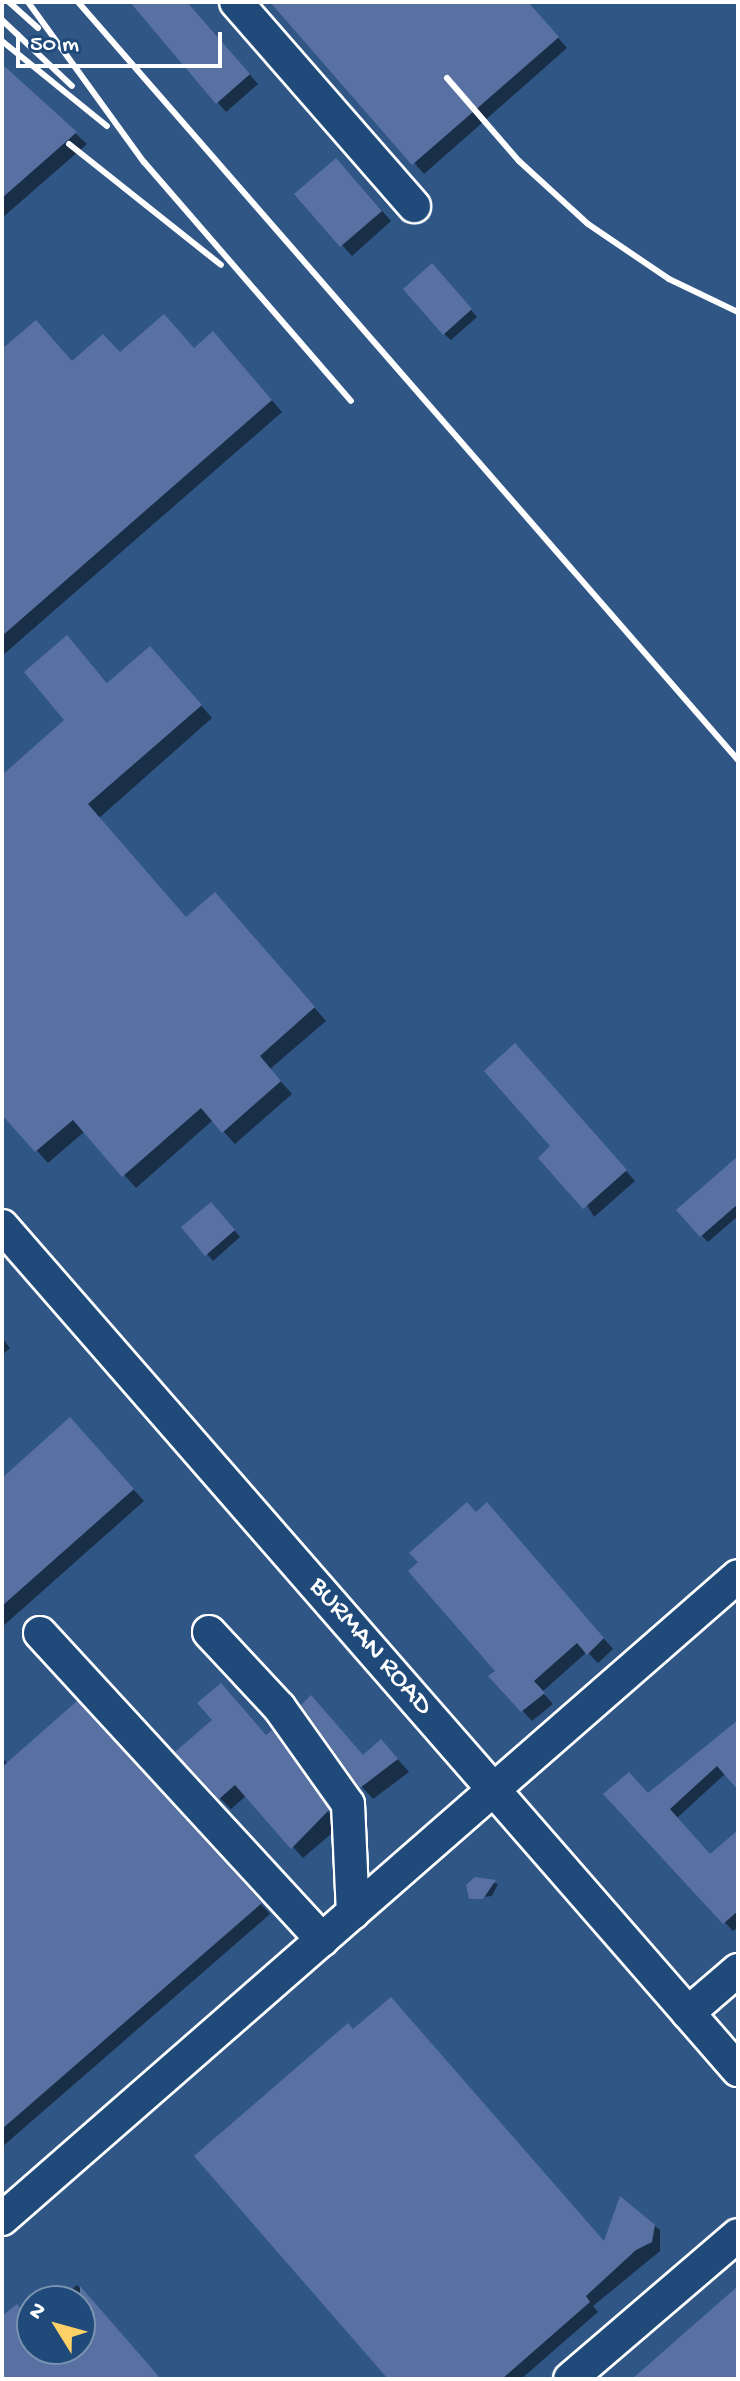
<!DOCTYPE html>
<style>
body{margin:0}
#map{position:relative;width:740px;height:2381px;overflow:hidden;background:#1f4a7a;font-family:"Gochi Hand",sans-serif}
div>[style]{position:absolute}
.built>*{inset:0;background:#305686}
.shadow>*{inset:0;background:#0007}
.building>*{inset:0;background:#5871a2}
.roads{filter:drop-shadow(2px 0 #fff) drop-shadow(-2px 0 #fff) drop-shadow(0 2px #fff) drop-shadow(0 -2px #fff)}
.minor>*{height:32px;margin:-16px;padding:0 16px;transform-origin:16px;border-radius:16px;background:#1f4a7a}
.rail>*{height:6px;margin:-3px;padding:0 3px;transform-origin:3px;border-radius:3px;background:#fff}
span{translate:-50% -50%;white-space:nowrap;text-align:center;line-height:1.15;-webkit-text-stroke:6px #1f4a7a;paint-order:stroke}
.street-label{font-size:28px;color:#fff}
.frame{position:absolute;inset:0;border:4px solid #fff;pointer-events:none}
.north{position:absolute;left:16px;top:2285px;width:80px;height:80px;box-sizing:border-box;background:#1f4a7a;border:2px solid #7992af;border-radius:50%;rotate:307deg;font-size:22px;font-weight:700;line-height:32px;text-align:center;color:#fff}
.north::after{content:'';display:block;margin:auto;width:28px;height:36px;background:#ffd166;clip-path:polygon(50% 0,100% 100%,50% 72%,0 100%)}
.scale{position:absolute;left:16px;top:32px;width:206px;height:36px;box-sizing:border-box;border:4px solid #fff;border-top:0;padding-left:10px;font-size:24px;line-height:28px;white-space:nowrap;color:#fff;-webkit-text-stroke:6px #1f4a7a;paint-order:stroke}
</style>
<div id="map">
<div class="built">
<div style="clip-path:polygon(evenodd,2px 2px,738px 2px,738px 2379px,2px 2379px,2px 2px,32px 2301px,80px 2301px,80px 2349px,32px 2349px,32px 2301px)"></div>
</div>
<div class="shadow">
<div style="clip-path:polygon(131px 2px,187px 2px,258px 84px,226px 112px)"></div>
<div style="clip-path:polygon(273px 2px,527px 2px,567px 48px,424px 174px)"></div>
<div style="clip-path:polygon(2px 66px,87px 144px,2px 218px)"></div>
<div style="clip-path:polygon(346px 170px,391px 221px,352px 256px,297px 195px)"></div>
<div style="clip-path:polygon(439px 272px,477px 317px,451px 340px,444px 334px)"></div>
<div style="clip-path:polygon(224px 344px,282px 412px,2px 656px,2px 352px,72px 363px)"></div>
<div style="clip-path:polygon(79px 650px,108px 684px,162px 660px,212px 718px,99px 818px,187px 919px,227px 906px,326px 1021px,270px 1069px,292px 1094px,235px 1144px,213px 1120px,136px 1188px,85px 1131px,48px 1163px,2px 1111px,2px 778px,67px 721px)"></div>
<div style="clip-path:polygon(525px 1056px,635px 1181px,594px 1217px,553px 1146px)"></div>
<div style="clip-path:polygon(738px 1170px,738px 1216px,708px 1242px,702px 1236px)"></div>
<div style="clip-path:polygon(217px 1211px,240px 1237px,213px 1261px,207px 1254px)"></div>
<div style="clip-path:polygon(2px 1338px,10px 1348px,2px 1355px)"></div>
<div style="clip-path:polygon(80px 1431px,144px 1501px,2px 1627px,2px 1480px)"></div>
<div style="clip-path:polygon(476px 1514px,496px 1515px,613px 1649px,598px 1663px,587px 1652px,542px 1692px,553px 1704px,532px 1721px,491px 1676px,498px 1671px)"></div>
<div style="clip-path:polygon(86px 1714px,270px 1914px,2px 2147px,2px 1758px,8px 1764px)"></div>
<div style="clip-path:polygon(215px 1720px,266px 1737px,272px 1732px,339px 1827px,303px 1858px,247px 1795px,231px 1809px,220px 1798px)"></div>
<div style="clip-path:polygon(738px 1733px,738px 1787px,726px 1773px,677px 1818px,710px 1857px,738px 1832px,738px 1927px,733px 1931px,606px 1794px,648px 1796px)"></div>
<div style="clip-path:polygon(393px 1754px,409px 1772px,373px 1799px,362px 1787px,364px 1757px)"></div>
<div style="clip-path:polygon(475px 1879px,498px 1884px,492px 1896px,471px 1898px)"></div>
<div style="clip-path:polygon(621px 2199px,660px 2230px,660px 2251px,593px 2306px,598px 2312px,521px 2379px,391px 2379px,605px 2244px)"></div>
<div style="clip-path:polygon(77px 2285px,86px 2294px,160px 2379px,2px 2379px,2px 2319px,32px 2324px,32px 2349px,80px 2349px,80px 2301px,59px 2301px)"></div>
</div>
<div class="building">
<div style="clip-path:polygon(130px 2px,187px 2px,250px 74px,216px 104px)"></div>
<div style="clip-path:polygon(270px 2px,528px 2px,559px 37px,412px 165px)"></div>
<div style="clip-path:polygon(2px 64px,77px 132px,2px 198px)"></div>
<div style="clip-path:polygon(336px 158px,382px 211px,340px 247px,294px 194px)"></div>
<div style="clip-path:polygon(432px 263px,472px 309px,443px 335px,403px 289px)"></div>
<div style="clip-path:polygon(164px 314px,194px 348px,213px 331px,272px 400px,2px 636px,2px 349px,36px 320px,72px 361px,103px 334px,120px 352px)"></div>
<div style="clip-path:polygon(67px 635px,107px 683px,150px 646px,202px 705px,88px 804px,186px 917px,215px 892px,315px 1007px,260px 1056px,281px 1081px,222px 1133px,201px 1108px,122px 1177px,73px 1120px,35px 1152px,2px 1115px,2px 775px,64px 720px,24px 672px)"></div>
<div style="clip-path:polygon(515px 1043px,627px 1170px,583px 1209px,538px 1158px,550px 1146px,484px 1071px)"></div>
<div style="clip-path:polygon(738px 1156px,738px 1204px,700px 1237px,676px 1210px)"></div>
<div style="clip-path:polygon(211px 1202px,235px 1230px,205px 1256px,181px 1227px)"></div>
<div style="clip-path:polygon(70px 1417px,134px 1489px,2px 1606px,2px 1478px)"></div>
<div style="clip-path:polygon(467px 1502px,476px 1512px,487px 1502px,604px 1638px,587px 1655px,577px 1643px,534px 1681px,545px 1693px,521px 1712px,488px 1676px,495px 1671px,408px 1571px,418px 1562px,409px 1553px)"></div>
<div style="clip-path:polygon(221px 1683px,266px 1735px,272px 1730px,329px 1810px,291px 1849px,235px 1785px,219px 1799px,175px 1752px,212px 1720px,197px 1703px)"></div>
<div style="clip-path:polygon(311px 1695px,363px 1755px,381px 1739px,398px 1759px,360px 1788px,301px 1705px)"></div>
<div style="clip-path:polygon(77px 1701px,262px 1903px,2px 2129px,2px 1767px)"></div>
<div style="clip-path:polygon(738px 1720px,738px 1790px,717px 1766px,670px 1809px,710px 1854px,738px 1830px,738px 1911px,723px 1924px,603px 1794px,629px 1772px,648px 1793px)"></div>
<div style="clip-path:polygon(475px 1877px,496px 1880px,483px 1899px,469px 1899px,466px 1885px)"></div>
<div style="clip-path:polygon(391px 1997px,604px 2241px,620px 2196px,655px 2225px,652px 2242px,636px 2250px,586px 2296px,590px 2302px,502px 2379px,388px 2379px,194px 2156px,348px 2023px,353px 2029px)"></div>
<div style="clip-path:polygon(80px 2286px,161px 2379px,2px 2379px,2px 2316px,17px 2304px,32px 2323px,32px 2349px,80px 2349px)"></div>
<div style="clip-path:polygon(738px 2286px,738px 2379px,632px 2379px)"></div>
</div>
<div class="roads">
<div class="minor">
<div style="left:236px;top:2px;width:271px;rotate:48.9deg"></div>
<div style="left:2px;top:1226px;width:1120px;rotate:48.91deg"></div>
<div style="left:209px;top:1632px;width:103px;rotate:47deg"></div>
<div style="left:279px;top:1707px;width:119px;rotate:54.6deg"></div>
<div style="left:348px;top:1804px;width:109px;rotate:87.4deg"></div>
<div style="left:40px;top:1633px;width:417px;rotate:47.4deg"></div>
<div style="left:688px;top:2013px;width:66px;rotate:-40.7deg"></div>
<div style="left:2px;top:2219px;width:977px;rotate:-41.14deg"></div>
<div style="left:570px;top:2379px;width:221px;rotate:-40.6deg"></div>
</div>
</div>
<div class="rail">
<div style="left:9px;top:2px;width:39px;rotate:42deg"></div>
<div style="left:28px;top:2px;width:198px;rotate:54.1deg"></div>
<div style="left:144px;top:162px;width:316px;rotate:49.1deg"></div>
<div style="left:78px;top:2px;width:1005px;rotate:48.95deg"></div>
<div style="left:2px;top:20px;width:96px;rotate:43.3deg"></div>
<div style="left:2px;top:41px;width:135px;rotate:39deg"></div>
<div style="left:447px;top:78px;width:110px;rotate:49.1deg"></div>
<div style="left:519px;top:161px;width:93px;rotate:42.4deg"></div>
<div style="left:588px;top:224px;width:98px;rotate:34.2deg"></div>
<div style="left:669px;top:279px;width:76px;rotate:25.6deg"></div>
<div style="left:69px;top:144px;width:194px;rotate:38.5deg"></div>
</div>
<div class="street-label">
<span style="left:370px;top:1647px;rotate:49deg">BURMAN ROAD</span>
</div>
<div class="frame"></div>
<div class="north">N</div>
<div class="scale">50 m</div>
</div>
